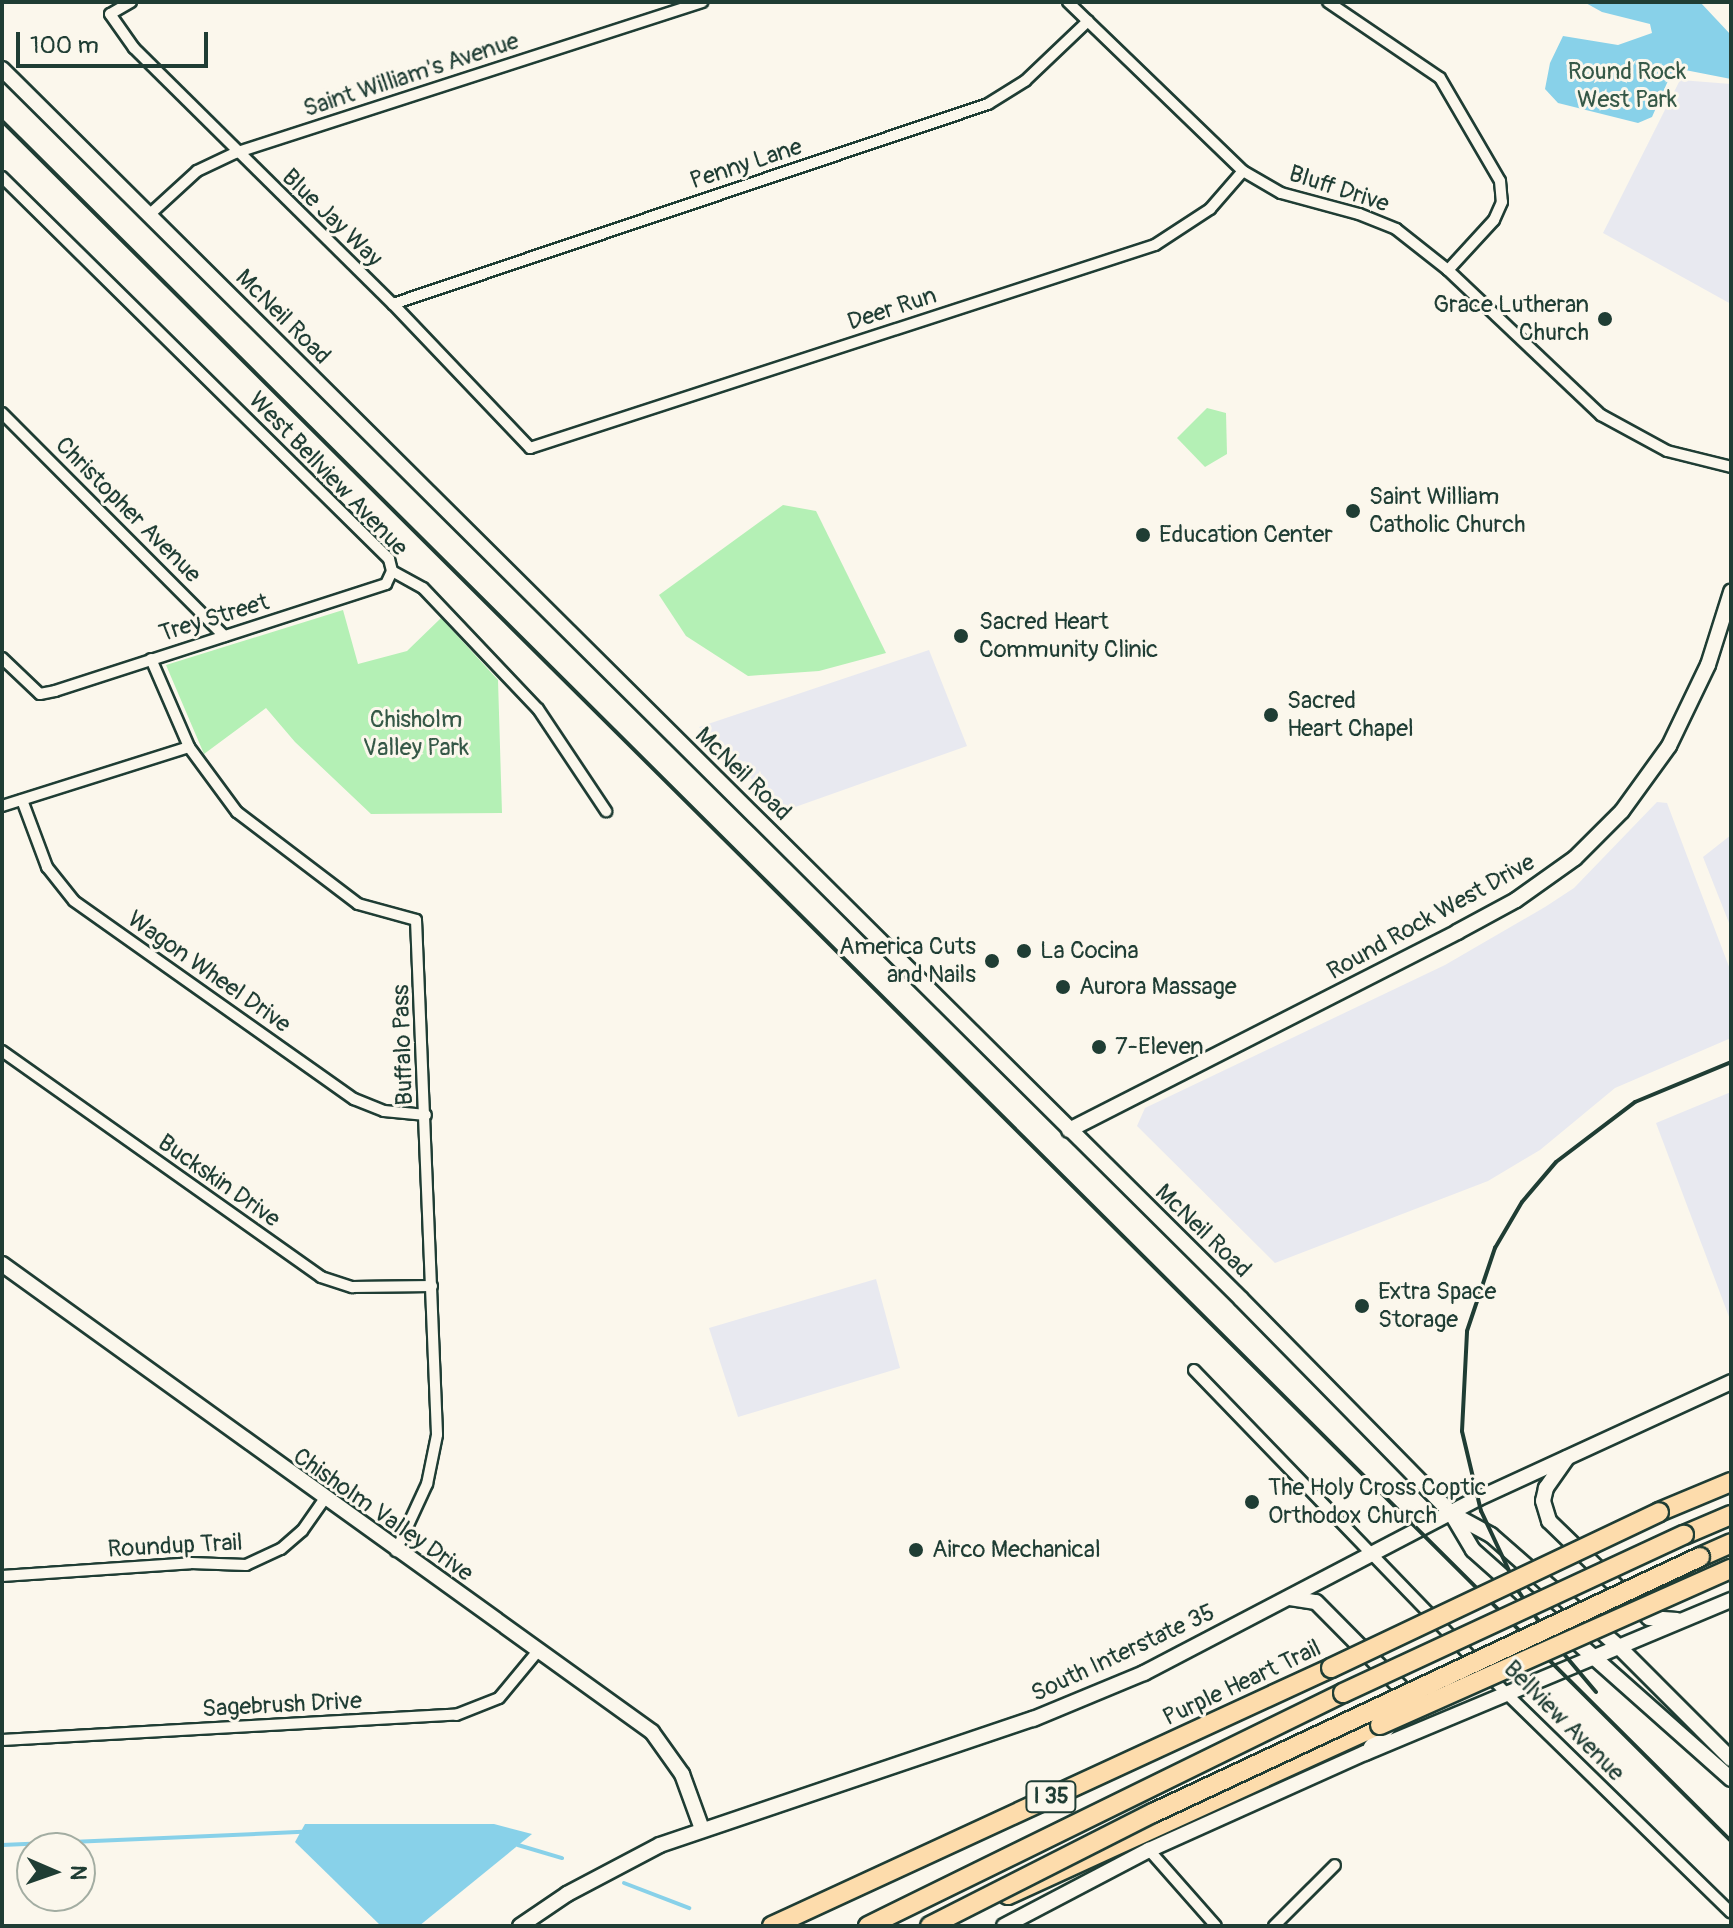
<!DOCTYPE html>
<style>
body{margin:0}
#map{position:relative;width:1733px;height:1928px;overflow:hidden;background:#fbf7ec;font-family:Pangolin,sans-serif}
div>[style]{position:absolute}
.built>*{inset:0;background:#e8e9f0}
.green>*{inset:0;background:#b4f0b5}
.water>*{inset:0;background:#88d1e9}
.stream>*{height:4px;margin:-2px;padding:0 2px;transform-origin:2px;border-radius:2px;background:#88d1e9}
.roads{filter:drop-shadow(2px 0 #1f3d34) drop-shadow(-2px 0 #1f3d34) drop-shadow(0 2px #1f3d34) drop-shadow(0 -2px #1f3d34)}
.street>*{height:10px;margin:-5px;padding:0 5px;transform-origin:5px;border-radius:5px;background:#fbf7ec}
.secondary>*{height:14px;margin:-7px;padding:0 7px;transform-origin:7px;border-radius:7px;background:#fbf7ec}
.highway>*{height:18px;margin:-9px;padding:0 9px;transform-origin:9px;border-radius:9px;background:#fddcac}
.rail>*{height:4px;margin:-2px;padding:0 2px;transform-origin:2px;border-radius:2px;background:#1f3d34}
.bridges{filter:drop-shadow(2px 0 #1f3d34) drop-shadow(-2px 0 #1f3d34) drop-shadow(0 2px #1f3d34) drop-shadow(0 -2px #1f3d34)}
.highway-bridge>*{height:18px;margin:-9px;padding:0 9px;transform-origin:9px;border-radius:9px;background:#fddcac}
.dots>*{width:22px;height:22px;translate:-50% -50%;box-sizing:border-box;border:4px solid #fbf7ec;border-radius:50%}
span{translate:-50% -50%;white-space:nowrap;text-align:center;line-height:1.15;-webkit-text-stroke:6px #fbf7ec;paint-order:stroke}
.shield-label span{padding:2px 6px;background:#fbf7ec;border:2px solid;border-radius:6px;-webkit-text-stroke-width:0}
.shield-label{font-size:22px;color:#1f3d34;font-weight:700}
.park-label{font-size:24px;color:#355847}
.street-label{font-size:24px;color:#1f3d34}
.poi-label{font-size:24px;color:#1f3d34}
.right{translate:-100% -50%;text-align:right}
.left{translate:0 -50%;text-align:left}
.frame{position:absolute;inset:0;border:4px solid #1f3d34;pointer-events:none}
.north{position:absolute;left:16px;top:1832px;width:80px;height:80px;box-sizing:border-box;background:#fbf7ec;border:2px solid #a3ada2;border-radius:50%;rotate:92deg;font-size:22px;font-weight:700;line-height:32px;text-align:center;color:#1f3d34}
.north::after{content:'';display:block;margin:auto;width:28px;height:36px;background:#1f3d34;clip-path:polygon(50% 0,100% 100%,50% 72%,0 100%)}
.scale{position:absolute;left:16px;top:32px;width:192px;height:36px;box-sizing:border-box;border:4px solid #1f3d34;border-top:0;padding-left:10px;font-size:24px;line-height:28px;white-space:nowrap;color:#1f3d34;-webkit-text-stroke:6px #fbf7ec;paint-order:stroke}
</style>
<div id="map">
<div class="built">
<div style="clip-path:polygon(1680px 80px,1731px 84px,1731px 304px,1603px 233px)"></div>
<div style="clip-path:polygon(929px 650px,967px 746px,784px 811px,699px 727px)"></div>
<div style="clip-path:polygon(1657px 802px,1667px 803px,1731px 972px,1731px 1038px,1615px 1088px,1540px 1150px,1488px 1181px,1275px 1263px,1137px 1126px,1145px 1108px,1445px 965px,1545px 907px,1574px 888px)"></div>
<div style="clip-path:polygon(1731px 835px,1731px 928px,1703px 857px)"></div>
<div style="clip-path:polygon(1731px 1092px,1731px 1322px,1656px 1123px)"></div>
<div style="clip-path:polygon(876px 1279px,900px 1368px,738px 1417px,709px 1328px)"></div>
</div>
<div class="green">
<div style="clip-path:polygon(1207px 408px,1226px 413px,1227px 454px,1205px 467px,1177px 438px)"></div>
<div style="clip-path:polygon(783px 505px,816px 511px,886px 653px,819px 671px,748px 676px,686px 636px,659px 595px)"></div>
<div style="clip-path:polygon(343px 610px,358px 664px,407px 651px,441px 618px,498px 680px,502px 813px,371px 814px,295px 742px,266px 708px,204px 754px,166px 665px)"></div>
</div>
<div class="water">
<div style="clip-path:polygon(1584px 2px,1700px 2px,1731px 35px,1731px 79px,1685px 70px,1671px 74px,1652px 117px,1638px 123px,1558px 103px,1545px 89px,1550px 63px,1563px 36px,1618px 45px,1652px 33px,1650px 24px,1602px 12px)"></div>
<div style="clip-path:polygon(305px 1824px,494px 1824px,532px 1834px,419px 1926px,381px 1926px,295px 1842px)"></div>
</div>
<div class="stream">
<div style="left:2px;top:1845px;width:301px;rotate:-2.5deg"></div>
<div style="left:518px;top:1845px;width:46px;rotate:16.5deg"></div>
<div style="left:624px;top:1883px;width:70px;rotate:21deg"></div>
</div>
<div class="roads">
<div class="street">
<div style="left:131px;top:2px;width:24px;rotate:150deg"></div>
<div style="left:110px;top:14px;width:42px;rotate:54.8deg"></div>
<div style="left:134px;top:48px;width:364px;rotate:44.7deg"></div>
<div style="left:393px;top:304px;width:199px;rotate:46.4deg"></div>
<div style="left:530px;top:448px;width:657px;rotate:-17.99deg"></div>
<div style="left:1155px;top:245px;width:66px;rotate:-33.2deg"></div>
<div style="left:1210px;top:209px;width:50px;rotate:-49deg"></div>
<div style="left:1068px;top:2px;width:243px;rotate:44deg"></div>
<div style="left:1243px;top:171px;width:44px;rotate:30.1deg"></div>
<div style="left:1281px;top:193px;width:81px;rotate:15.1deg"></div>
<div style="left:1359px;top:214px;width:40px;rotate:22deg"></div>
<div style="left:1396px;top:229px;width:66px;rotate:38.3deg"></div>
<div style="left:1448px;top:270px;width:211px;rotate:43.5deg"></div>
<div style="left:1601px;top:415px;width:75px;rotate:28.6deg"></div>
<div style="left:1667px;top:451px;width:66px;rotate:14deg"></div>
<div style="left:1328px;top:2px;width:135px;rotate:34.2deg"></div>
<div style="left:1440px;top:78px;width:119px;rotate:59.8deg"></div>
<div style="left:1500px;top:181px;width:21px;rotate:85deg"></div>
<div style="left:1502px;top:202px;width:20px;rotate:114deg"></div>
<div style="left:1494px;top:220px;width:68px;rotate:132.6deg"></div>
<div style="left:2px;top:177px;width:544px;rotate:44.63deg"></div>
<div style="left:389px;top:559px;width:12px;rotate:76deg"></div>
<div style="left:149px;top:215px;width:65px;rotate:-42.5deg"></div>
<div style="left:197px;top:171px;width:42px;rotate:-25.3deg"></div>
<div style="left:235px;top:153px;width:491px;rotate:-17.9deg"></div>
<div style="left:393px;top:304px;width:628px;rotate:-18.58deg"></div>
<div style="left:988px;top:104px;width:44px;rotate:-31.9deg"></div>
<div style="left:1025px;top:81px;width:87px;rotate:-43.6deg"></div>
<div style="left:2px;top:413px;width:315px;rotate:45.1deg"></div>
<div style="left:392px;top:571px;width:35px;rotate:29deg"></div>
<div style="left:423px;top:588px;width:167px;rotate:46.5deg"></div>
<div style="left:538px;top:709px;width:123px;rotate:56.3deg"></div>
<div style="left:2px;top:658px;width:52px;rotate:43.5deg"></div>
<div style="left:40px;top:694px;width:15px;rotate:-11deg"></div>
<div style="left:55px;top:691px;width:348px;rotate:-17.9deg"></div>
<div style="left:386px;top:584px;width:14px;rotate:-65deg"></div>
<div style="left:151px;top:659px;width:96px;rotate:66.6deg"></div>
<div style="left:189px;top:747px;width:81px;rotate:53.6deg"></div>
<div style="left:237px;top:812px;width:152px;rotate:37.2deg"></div>
<div style="left:358px;top:904px;width:60px;rotate:15.4deg"></div>
<div style="left:416px;top:920px;width:515px;rotate:87.66deg"></div>
<div style="left:437px;top:1435px;width:50px;rotate:101.5deg"></div>
<div style="left:427px;top:1484px;width:74px;rotate:114.8deg"></div>
<div style="left:22px;top:800px;width:72px;rotate:69.5deg"></div>
<div style="left:47px;top:867px;width:43px;rotate:51.5deg"></div>
<div style="left:74px;top:901px;width:343px;rotate:35.3deg"></div>
<div style="left:354px;top:1099px;width:32px;rotate:22deg"></div>
<div style="left:384px;top:1111px;width:42px;rotate:5.4deg"></div>
<div style="left:2px;top:806px;width:196px;rotate:-17.5deg"></div>
<div style="left:2px;top:1051px;width:391px;rotate:35.3deg"></div>
<div style="left:321px;top:1277px;width:33px;rotate:18deg"></div>
<div style="left:352px;top:1287px;width:80px;rotate:-0.7deg"></div>
<div style="left:1194px;top:1370px;width:453px;rotate:46deg"></div>
<div style="left:1509px;top:1696px;width:310px;rotate:44.3deg"></div>
<div style="left:2px;top:1576px;width:189px;rotate:-3.9deg"></div>
<div style="left:191px;top:1563px;width:55px;rotate:2.1deg"></div>
<div style="left:246px;top:1565px;width:38px;rotate:-25deg"></div>
<div style="left:281px;top:1549px;width:28px;rotate:-41deg"></div>
<div style="left:302px;top:1531px;width:38px;rotate:-55deg"></div>
<div style="left:2px;top:1740px;width:455px;rotate:-3.2deg"></div>
<div style="left:456px;top:1715px;width:46px;rotate:-21.6deg"></div>
<div style="left:499px;top:1698px;width:61px;rotate:-50.3deg"></div>
<div style="left:1149px;top:1850px;width:101px;rotate:48.6deg"></div>
<div style="left:1274px;top:1926px;width:86px;rotate:-45deg"></div>
</div>
<div class="secondary">
<div style="left:2px;top:69px;width:1746px;rotate:44.79deg"></div>
<div style="left:1241px;top:1299px;width:300px;rotate:45.5deg"></div>
<div style="left:1451px;top:1513px;width:43px;rotate:59.3deg"></div>
<div style="left:1473px;top:1550px;width:345px;rotate:41.6deg"></div>
<div style="left:1069px;top:1130px;width:436px;rotate:-27deg"></div>
<div style="left:1457px;top:932px;width:67px;rotate:-28.5deg"></div>
<div style="left:1516px;top:900px;width:72px;rotate:-35.4deg"></div>
<div style="left:1575px;top:858px;width:66px;rotate:-45deg"></div>
<div style="left:1622px;top:811px;width:80px;rotate:-54.1deg"></div>
<div style="left:1669px;top:746px;width:90px;rotate:-64.3deg"></div>
<div style="left:1708px;top:665px;width:77px;rotate:-72.5deg"></div>
<div style="left:2px;top:1264px;width:801px;rotate:35.75deg"></div>
<div style="left:652px;top:1732px;width:52px;rotate:54.5deg"></div>
<div style="left:682px;top:1774px;width:59px;rotate:70deg"></div>
<div style="left:1567px;top:1458px;width:37px;rotate:125deg"></div>
<div style="left:1546px;top:1488px;width:13px;rotate:103deg"></div>
<div style="left:1543px;top:1501px;width:21px;rotate:73deg"></div>
<div style="left:1549px;top:1521px;width:139px;rotate:44.1deg"></div>
<div style="left:1649px;top:1618px;width:28px;rotate:4deg"></div>
<div style="left:1454px;top:1515px;width:42px;rotate:28.4deg"></div>
<div style="left:1491px;top:1535px;width:171px;rotate:41.2deg"></div>
<div style="left:1620px;top:1648px;width:157px;rotate:45deg"></div>
<div style="left:1290px;top:1598px;width:26px;rotate:9deg"></div>
<div style="left:1316px;top:1602px;width:120px;rotate:45.3deg"></div>
<div style="left:1400px;top:1687px;width:24px;rotate:85deg"></div>
<div style="left:1402px;top:1711px;width:48px;rotate:130.7deg"></div>
<div style="left:520px;top:1926px;width:57px;rotate:-34.2deg"></div>
<div style="left:567px;top:1894px;width:105px;rotate:-27.8deg"></div>
<div style="left:660px;top:1845px;width:394px;rotate:-18.7deg"></div>
<div style="left:1033px;top:1719px;width:120px;rotate:-22.5deg"></div>
<div style="left:1144px;top:1673px;width:376px;rotate:-27.6deg"></div>
<div style="left:1477px;top:1499px;width:280px;rotate:-24.7deg"></div>
<div style="left:1004px;top:1926px;width:164px;rotate:-27.7deg"></div>
<div style="left:1149px;top:1850px;width:237px;rotate:-24.2deg"></div>
<div style="left:1365px;top:1753px;width:397px;rotate:-22.7deg"></div>
</div>
<div class="highway">
<div style="left:1659px;top:1512px;width:78px;rotate:-22.6deg"></div>
<div style="left:1684px;top:1535px;width:51px;rotate:-23.1deg"></div>
<div style="left:1700px;top:1557px;width:34px;rotate:-24deg"></div>
<div style="left:1008px;top:1895px;width:409px;rotate:-24.6deg"></div>
<div style="left:772px;top:1926px;width:616px;rotate:-24.78deg"></div>
<div style="left:868px;top:1926px;width:529px;rotate:-26.13deg"></div>
</div>
</div>
<div class="rail">
<div style="left:2px;top:121px;width:2439px;rotate:44.85deg"></div>
<div style="left:1596px;top:1692px;width:76px;rotate:-130.2deg"></div>
<div style="left:1547px;top:1634px;width:50px;rotate:-123.7deg"></div>
<div style="left:1519px;top:1592px;width:89px;rotate:-115.1deg"></div>
<div style="left:1481px;top:1511px;width:82px;rotate:-103.4deg"></div>
<div style="left:1462px;top:1431px;width:100px;rotate:-87.1deg"></div>
<div style="left:1467px;top:1331px;width:88px;rotate:-71.4deg"></div>
<div style="left:1495px;top:1248px;width:53px;rotate:-59.6deg"></div>
<div style="left:1522px;top:1202px;width:52px;rotate:-49.6deg"></div>
<div style="left:1556px;top:1162px;width:99px;rotate:-37.2deg"></div>
<div style="left:1635px;top:1102px;width:104px;rotate:-22.6deg"></div>
</div>
<div class="bridges">
<div class="highway-bridge">
<div style="left:1331px;top:1668px;width:363px;rotate:-25.4deg"></div>
<div style="left:1343px;top:1693px;width:376px;rotate:-24.9deg"></div>
<div style="left:1380px;top:1725px;width:384px;rotate:-24deg"></div>
<div style="left:930px;top:1926px;width:250px;rotate:-26.9deg"></div>
<div style="left:1153px;top:1813px;width:604px;rotate:-25.08deg"></div>
</div>
</div>
<div class="dots">
<div style="left:1605px;top:319px;background:#1f3d34"></div>
<div style="left:1353px;top:511px;background:#1f3d34"></div>
<div style="left:1143px;top:535px;background:#1f3d34"></div>
<div style="left:961px;top:636px;background:#1f3d34"></div>
<div style="left:1271px;top:715px;background:#1f3d34"></div>
<div style="left:1024px;top:951px;background:#1f3d34"></div>
<div style="left:992px;top:961px;background:#1f3d34"></div>
<div style="left:1063px;top:987px;background:#1f3d34"></div>
<div style="left:1099px;top:1047px;background:#1f3d34"></div>
<div style="left:1362px;top:1306px;background:#1f3d34"></div>
<div style="left:1252px;top:1502px;background:#1f3d34"></div>
<div style="left:916px;top:1550px;background:#1f3d34"></div>
</div>
<div class="shield-label">
<span style="left:1051px;top:1797px">I 35</span>
</div>
<div class="park-label">
<span style="left:1627px;top:86px">Round Rock<br>West Park</span>
<span style="left:416px;top:734px">Chisholm<br>Valley Park</span>
</div>
<div class="street-label">
<span style="left:411px;top:75px;rotate:-18deg">Saint William's Avenue</span>
<span style="left:746px;top:164px;rotate:-18deg">Penny Lane</span>
<span style="left:1339px;top:189px;rotate:18deg">Bluff Drive</span>
<span style="left:332px;top:218px;rotate:44deg">Blue Jay Way</span>
<span style="left:892px;top:309px;rotate:-18deg">Deer Run</span>
<span style="left:283px;top:317px;rotate:45deg">McNeil Road</span>
<span style="left:328px;top:474px;rotate:46deg">West Bellview Avenue</span>
<span style="left:128px;top:510px;rotate:45deg">Christopher Avenue</span>
<span style="left:214px;top:618px;rotate:-17deg">Trey Street</span>
<span style="left:743px;top:774px;rotate:44deg">McNeil Road</span>
<span style="left:1431px;top:917px;rotate:-29deg">Round Rock West Drive</span>
<span style="left:209px;top:972px;rotate:35deg">Wagon Wheel Drive</span>
<span style="left:403px;top:1045px;rotate:-92deg">Buffalo Pass</span>
<span style="left:219px;top:1181px;rotate:35deg">Buckskin Drive</span>
<span style="left:1203px;top:1231px;rotate:44deg">McNeil Road</span>
<span style="left:383px;top:1515px;rotate:35deg">Chisholm Valley Drive</span>
<span style="left:175px;top:1546px;rotate:-3deg">Roundup Trail</span>
<span style="left:1123px;top:1653px;rotate:-25deg">South Interstate 35</span>
<span style="left:1242px;top:1683px;rotate:-25deg">Purple Heart Trail</span>
<span style="left:282px;top:1705px;rotate:-3deg">Sagebrush Drive</span>
<span style="left:1564px;top:1721px;rotate:45deg">Bellview Avenue</span>
</div>
<div class="poi-label">
<span class="right" style="left:1589px;top:319px">Grace Lutheran<br>Church</span>
<span class="left" style="left:1369px;top:511px">Saint William<br>Catholic Church</span>
<span class="left" style="left:1159px;top:535px">Education Center</span>
<span class="left" style="left:979px;top:636px">Sacred Heart<br>Community Clinic</span>
<span class="left" style="left:1287px;top:715px">Sacred<br>Heart Chapel</span>
<span class="right" style="left:976px;top:961px">America Cuts<br>and Nails</span>
<span class="left" style="left:1040px;top:951px">La Cocina</span>
<span class="left" style="left:1079px;top:987px">Aurora Massage</span>
<span class="left" style="left:1115px;top:1047px">7-Eleven</span>
<span class="left" style="left:1378px;top:1306px">Extra Space<br>Storage</span>
<span class="left" style="left:1268px;top:1502px">The Holy Cross Coptic<br>Orthodox Church</span>
<span class="left" style="left:932px;top:1550px">Airco Mechanical</span>
</div>
<div class="frame"></div>
<div class="north">N</div>
<div class="scale">100 m</div>
</div>
